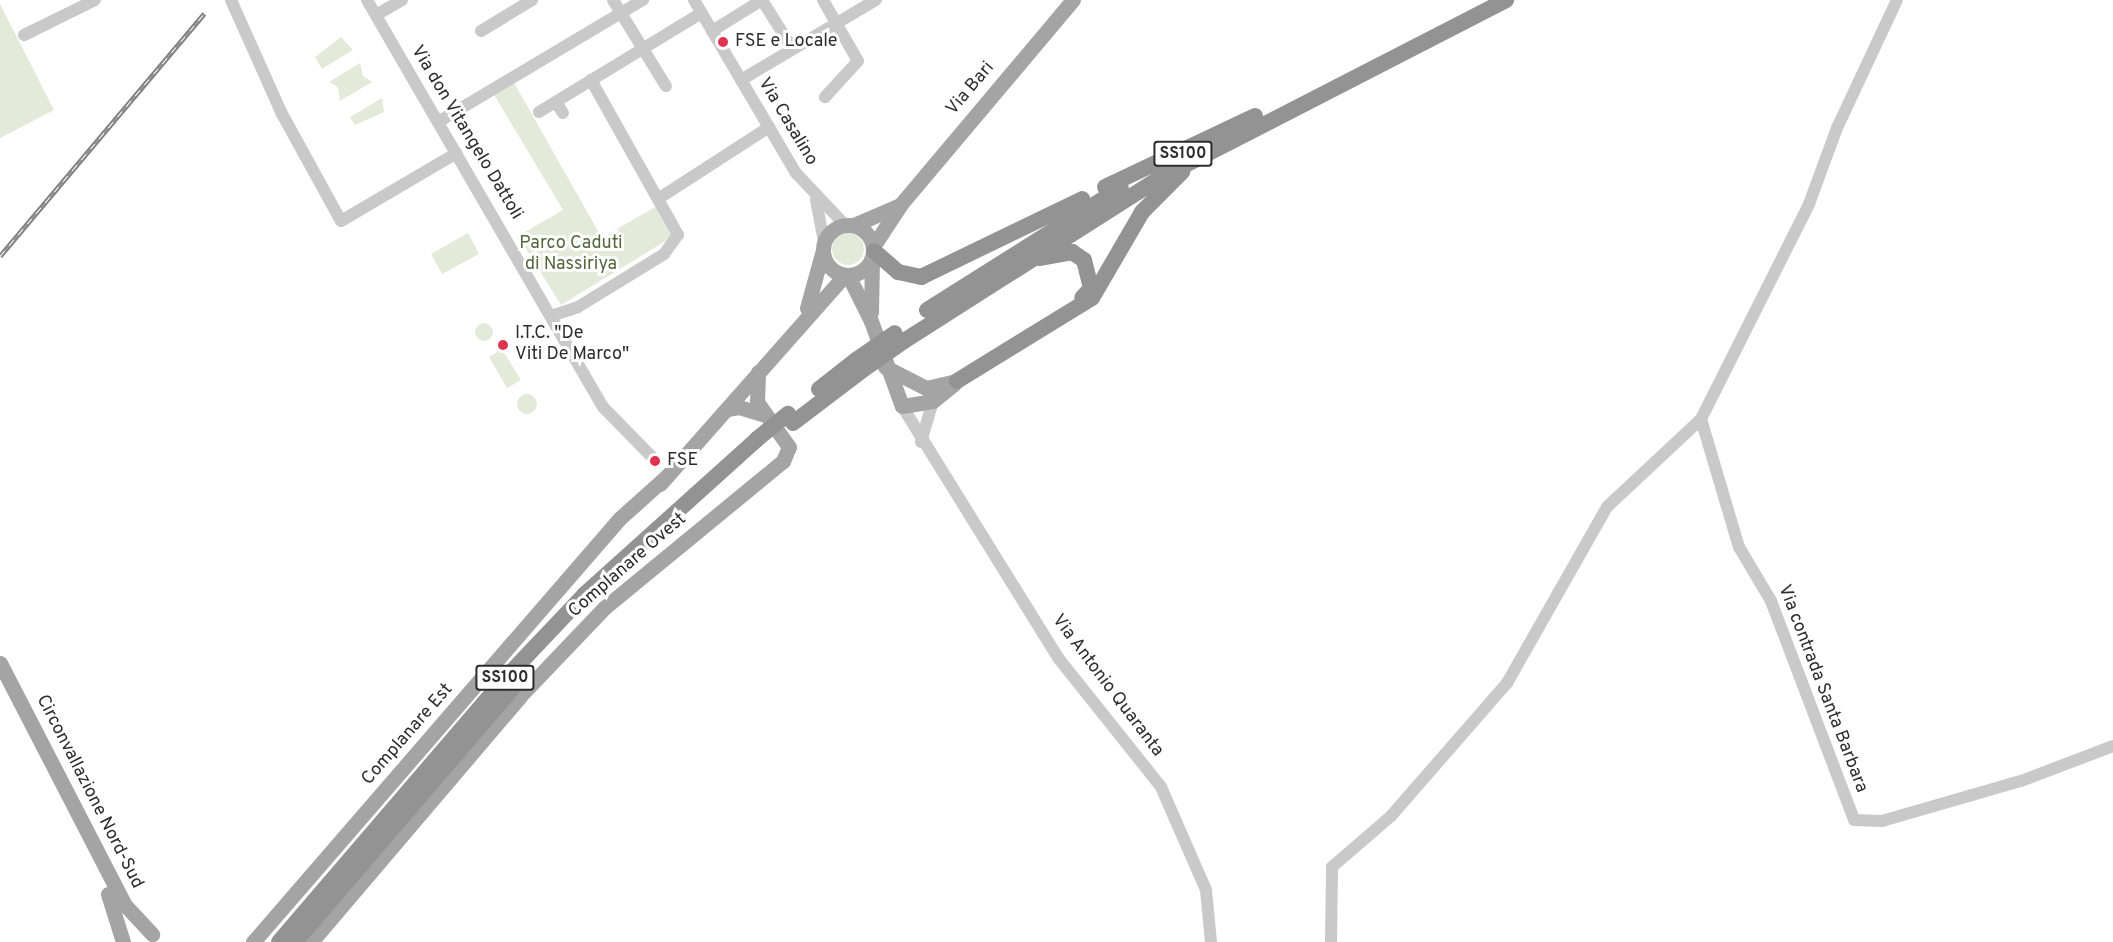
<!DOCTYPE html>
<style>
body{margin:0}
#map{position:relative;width:2113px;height:942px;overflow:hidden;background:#fff;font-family:Overpass,sans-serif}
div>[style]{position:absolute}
.green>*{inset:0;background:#e4eada}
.round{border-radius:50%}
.minor>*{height:12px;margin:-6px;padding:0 6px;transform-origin:6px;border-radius:6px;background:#c9c9c9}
.major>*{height:15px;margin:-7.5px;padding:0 7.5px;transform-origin:7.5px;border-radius:7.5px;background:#a4a4a4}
.major>.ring{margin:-7.5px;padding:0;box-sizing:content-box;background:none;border:15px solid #a4a4a4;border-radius:50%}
.highway>*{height:16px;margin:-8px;padding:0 8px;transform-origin:8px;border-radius:8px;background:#939393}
.rail>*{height:4.5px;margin-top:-2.25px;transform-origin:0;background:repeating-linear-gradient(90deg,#fff 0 7px,#818181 0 14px);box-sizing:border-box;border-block:2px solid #818181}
.highway-bridge>*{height:16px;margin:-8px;padding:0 8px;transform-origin:8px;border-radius:8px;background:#939393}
.dots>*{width:16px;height:16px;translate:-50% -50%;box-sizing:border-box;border:3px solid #fff;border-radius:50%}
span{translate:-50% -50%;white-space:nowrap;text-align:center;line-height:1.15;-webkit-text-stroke:6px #fff;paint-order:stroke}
.shield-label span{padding:2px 4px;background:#fff;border:2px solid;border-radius:4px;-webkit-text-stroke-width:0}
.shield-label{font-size:16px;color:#2c2c2c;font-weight:700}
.poi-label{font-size:18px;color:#2c2c2c}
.left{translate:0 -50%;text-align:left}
.street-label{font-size:18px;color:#2c2c2c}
.park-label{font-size:18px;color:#53663c}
</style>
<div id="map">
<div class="green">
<div style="clip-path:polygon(0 4px,54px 110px,0 138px)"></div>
<div style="clip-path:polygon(341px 37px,353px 50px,322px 69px,315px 57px)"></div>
<div style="clip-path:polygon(360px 63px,363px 76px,372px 82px,340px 101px,338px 87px,329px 82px)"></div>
<div style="clip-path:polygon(513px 81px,602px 238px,655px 207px,672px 237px,561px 305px,518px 236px,563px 210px,493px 93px)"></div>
<div style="clip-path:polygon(382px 98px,384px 112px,355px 125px,350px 117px)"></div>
<div class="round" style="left:832px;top:233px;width:32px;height:32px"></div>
<div style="clip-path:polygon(468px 233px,479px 254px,442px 274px,431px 254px)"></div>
<div class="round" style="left:475px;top:323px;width:18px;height:18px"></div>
<div style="clip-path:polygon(502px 349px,521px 380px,507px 388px,489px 357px)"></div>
<div class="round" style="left:517px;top:394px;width:20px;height:20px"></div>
</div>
<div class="minor">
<div style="left:231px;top:0;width:123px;rotate:65.9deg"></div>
<div style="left:281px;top:112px;width:124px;rotate:61.2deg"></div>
<div style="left:341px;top:221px;width:134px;rotate:-30.4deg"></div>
<div style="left:367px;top:0;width:470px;rotate:59.9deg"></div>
<div style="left:603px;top:407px;width:71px;rotate:45.6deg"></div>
<div style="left:613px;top:0;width:101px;rotate:58.4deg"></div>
<div style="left:694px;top:0;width:201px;rotate:59.5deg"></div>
<div style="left:796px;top:173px;width:71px;rotate:46.7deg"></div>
<div style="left:762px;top:0;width:57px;rotate:58deg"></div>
<div style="left:823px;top:0;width:70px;rotate:60.2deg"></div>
<div style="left:858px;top:61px;width:49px;rotate:132.5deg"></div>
<div style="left:376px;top:15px;width:30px;rotate:-30deg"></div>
<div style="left:481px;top:31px;width:60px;rotate:-31.3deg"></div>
<div style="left:712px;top:31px;width:59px;rotate:-31.8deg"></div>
<div style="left:24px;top:35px;width:79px;rotate:-26.2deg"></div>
<div style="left:741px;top:80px;width:157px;rotate:-30.7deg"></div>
<div style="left:556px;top:102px;width:13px;rotate:58deg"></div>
<div style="left:539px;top:112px;width:190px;rotate:-31.4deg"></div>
<div style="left:438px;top:122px;width:239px;rotate:-30.8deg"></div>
<div style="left:661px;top:197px;width:129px;rotate:-32.9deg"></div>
<div style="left:816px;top:200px;width:43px;rotate:79.2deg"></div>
<div style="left:554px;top:315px;width:25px;rotate:-18deg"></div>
<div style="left:578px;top:307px;width:101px;rotate:-31.6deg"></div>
<div style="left:664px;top:254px;width:24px;rotate:-54deg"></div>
<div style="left:678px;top:235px;width:178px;rotate:-119.3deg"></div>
<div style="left:902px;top:406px;width:298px;rotate:58.2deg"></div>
<div style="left:1059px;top:659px;width:164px;rotate:51.4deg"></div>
<div style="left:1161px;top:787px;width:112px;rotate:66.4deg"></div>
<div style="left:1206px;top:890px;width:52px;rotate:84.5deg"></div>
<div style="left:1701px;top:419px;width:134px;rotate:73.5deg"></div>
<div style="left:1739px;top:547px;width:63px;rotate:59.3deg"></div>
<div style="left:1771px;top:601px;width:234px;rotate:69.2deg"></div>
<div style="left:1854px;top:820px;width:28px;rotate:2deg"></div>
<div style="left:1882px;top:821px;width:145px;rotate:-16.1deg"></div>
<div style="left:2021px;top:781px;width:98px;rotate:-20.8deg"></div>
<div style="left:921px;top:442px;width:43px;rotate:-73.7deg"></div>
<div style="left:1331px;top:942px;width:75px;rotate:-89.2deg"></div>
<div style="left:1332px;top:867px;width:78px;rotate:-40.8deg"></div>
<div style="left:1391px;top:816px;width:176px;rotate:-48.9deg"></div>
<div style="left:1507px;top:683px;width:202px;rotate:-60.4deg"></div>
<div style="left:1607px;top:507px;width:129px;rotate:-43.1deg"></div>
<div style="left:1701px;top:419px;width:241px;rotate:-63.3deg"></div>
<div style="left:1809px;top:204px;width:81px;rotate:-69.8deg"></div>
<div style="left:1837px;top:128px;width:141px;rotate:-64.9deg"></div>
</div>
<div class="major">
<div class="ring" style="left:823px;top:225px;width:35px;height:35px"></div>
<div style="left:854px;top:225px;width:48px;rotate:-23.4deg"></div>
<div style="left:874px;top:245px;width:49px;rotate:-56.6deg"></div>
<div style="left:901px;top:204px;width:267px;rotate:-49.9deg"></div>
<div style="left:848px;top:275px;width:51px;rotate:63.4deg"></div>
<div style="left:871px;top:321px;width:90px;rotate:70deg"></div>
<div style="left:807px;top:308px;width:60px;rotate:-74.6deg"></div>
<div style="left:871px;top:312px;width:53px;rotate:-88.9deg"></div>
<div style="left:885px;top:367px;width:46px;rotate:27.1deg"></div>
<div style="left:926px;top:388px;width:32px;rotate:-13deg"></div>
<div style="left:902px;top:406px;width:31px;rotate:-9deg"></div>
<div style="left:933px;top:401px;width:27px;rotate:-39deg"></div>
<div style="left:727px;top:409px;width:12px;rotate:-9deg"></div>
<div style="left:739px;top:407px;width:24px;rotate:17deg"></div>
<div style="left:660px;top:484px;width:279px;rotate:-48.5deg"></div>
<div style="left:0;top:663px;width:272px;rotate:62.7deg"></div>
<div style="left:125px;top:905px;width:40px;rotate:47deg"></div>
<div style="left:108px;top:894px;width:50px;rotate:72.6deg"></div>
<div style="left:253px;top:942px;width:559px;rotate:-49.13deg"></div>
<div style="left:619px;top:519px;width:64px;rotate:-41.9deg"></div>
<div style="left:311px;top:942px;width:323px;rotate:-49.6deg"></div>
<div style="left:520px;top:696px;width:122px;rotate:-46.3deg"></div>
<div style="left:604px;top:608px;width:232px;rotate:-39.4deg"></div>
<div style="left:783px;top:461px;width:15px;rotate:-67deg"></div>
<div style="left:789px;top:447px;width:55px;rotate:-125.4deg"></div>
<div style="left:757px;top:402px;width:30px;rotate:-88deg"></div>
</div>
<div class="highway">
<div style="left:1105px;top:187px;width:166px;rotate:-25.3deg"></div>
<div style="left:874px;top:251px;width:32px;rotate:41deg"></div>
<div style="left:898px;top:272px;width:24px;rotate:12deg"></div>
<div style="left:921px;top:277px;width:179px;rotate:-25.8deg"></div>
<div style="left:1039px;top:258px;width:34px;rotate:-10deg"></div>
<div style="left:1072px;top:252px;width:14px;rotate:34deg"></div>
<div style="left:1084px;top:260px;width:29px;rotate:76deg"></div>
<div style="left:1091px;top:288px;width:13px;rotate:132deg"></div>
<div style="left:927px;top:310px;width:229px;rotate:-32.2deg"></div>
<div style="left:904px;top:341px;width:303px;rotate:-32.5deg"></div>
<div style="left:1160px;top:178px;width:389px;rotate:-27.2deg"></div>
<div style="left:957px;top:381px;width:158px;rotate:-31.6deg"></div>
<div style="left:1092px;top:298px;width:99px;rotate:-59.8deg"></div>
<div style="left:1142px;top:212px;width:57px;rotate:-45deg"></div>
<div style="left:819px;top:389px;width:47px;rotate:-38.1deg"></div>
<div style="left:793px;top:423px;width:89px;rotate:-37.3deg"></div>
<div style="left:279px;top:942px;width:338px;rotate:-49.4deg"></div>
<div style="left:499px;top:685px;width:124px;rotate:-46.6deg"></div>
<div style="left:584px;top:595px;width:233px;rotate:-42deg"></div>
<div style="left:295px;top:942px;width:350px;rotate:-49.4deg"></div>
</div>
<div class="rail">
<div style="left:0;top:256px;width:317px;rotate:-49.9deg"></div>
</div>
<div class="highway-bridge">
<div style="left:856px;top:360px;width:47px;rotate:-34.7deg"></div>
<div style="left:864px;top:369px;width:49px;rotate:-35deg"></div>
<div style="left:757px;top:439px;width:40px;rotate:-39deg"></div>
</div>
<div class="dots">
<div style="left:723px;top:42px;background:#df3350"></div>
<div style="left:503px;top:345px;background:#df3350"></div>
<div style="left:655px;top:461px;background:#df3350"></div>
</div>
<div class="shield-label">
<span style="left:1183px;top:154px">SS100</span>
<span style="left:505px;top:678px">SS100</span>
</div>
<div class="poi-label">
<span class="left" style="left:735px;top:42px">FSE e Locale</span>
<span class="left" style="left:515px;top:345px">I.T.C. "De<br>Viti De Marco"</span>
<span class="left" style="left:667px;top:461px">FSE</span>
</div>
<div class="street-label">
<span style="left:971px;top:89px;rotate:-50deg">Via Bari</span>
<span style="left:787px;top:122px;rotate:59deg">Via Casalino</span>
<span style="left:466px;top:133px;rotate:59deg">Via don Vitangelo Dattoli</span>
<span style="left:628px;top:566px;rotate:-41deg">Complanare Ovest</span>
<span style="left:1107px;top:686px;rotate:53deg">Via Antonio Quaranta</span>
<span style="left:1822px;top:689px;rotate:69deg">Via contrada Santa Barbara</span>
<span style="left:408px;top:735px;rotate:-49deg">Complanare Est</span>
<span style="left:89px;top:792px;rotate:63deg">Circonvallazione Nord-Sud</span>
</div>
<div class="park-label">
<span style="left:571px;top:255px">Parco Caduti<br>di Nassiriya</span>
</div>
</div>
